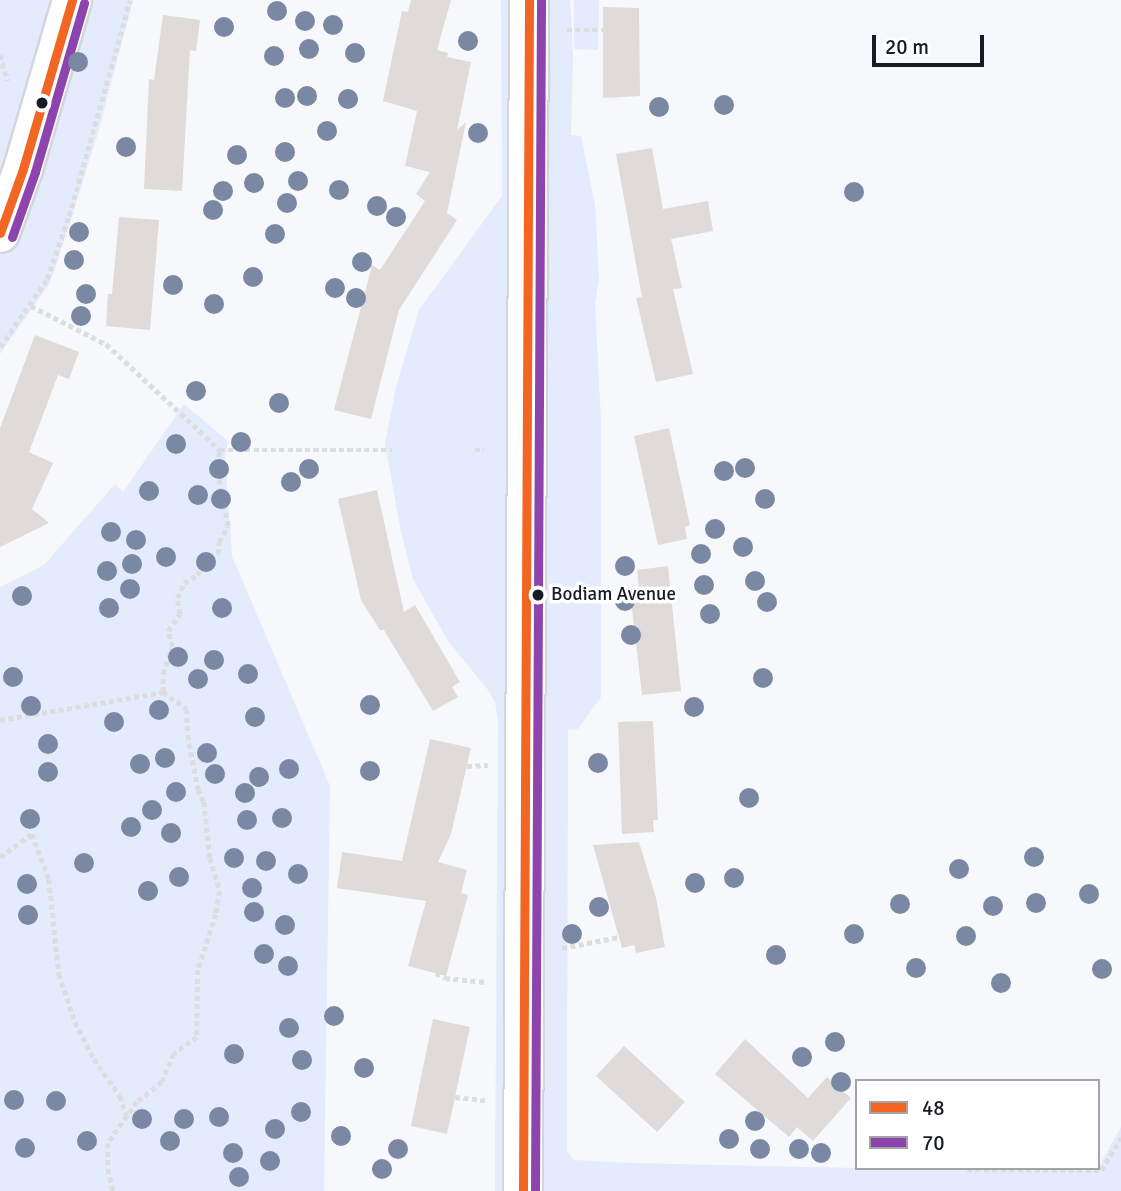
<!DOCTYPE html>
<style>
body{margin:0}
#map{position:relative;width:1121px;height:1191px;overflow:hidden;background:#f6f8fb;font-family:Signika,sans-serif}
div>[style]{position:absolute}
.green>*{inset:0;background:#e3ebfc}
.building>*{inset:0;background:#e0dbd8}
.path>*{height:4.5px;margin-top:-2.25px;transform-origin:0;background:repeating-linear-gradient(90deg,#dcddde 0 5px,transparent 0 8.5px)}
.roads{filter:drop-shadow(2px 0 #d2d5dc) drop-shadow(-2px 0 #d2d5dc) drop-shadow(0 2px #d2d5dc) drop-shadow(0 -2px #d2d5dc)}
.minor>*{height:38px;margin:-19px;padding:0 19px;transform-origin:19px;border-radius:19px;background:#fefefe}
.bus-1>*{height:9px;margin:-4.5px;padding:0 4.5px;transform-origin:4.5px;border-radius:4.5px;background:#f26522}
.bus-2>*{height:9px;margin:-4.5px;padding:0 4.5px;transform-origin:4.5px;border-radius:4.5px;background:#8e44ad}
.trees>*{width:20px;height:20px;margin:-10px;border-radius:50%;background:#7b88a4}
.dots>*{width:19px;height:19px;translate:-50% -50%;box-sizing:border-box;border:4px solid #fff;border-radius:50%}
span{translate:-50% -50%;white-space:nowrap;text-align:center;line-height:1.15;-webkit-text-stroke:7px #fff;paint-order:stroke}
.bus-label{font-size:19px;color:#161b26}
.left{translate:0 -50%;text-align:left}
.legend{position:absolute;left:855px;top:1079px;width:245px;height:91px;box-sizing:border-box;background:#fff;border:2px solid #a2a4a8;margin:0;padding:9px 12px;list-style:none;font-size:21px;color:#161b26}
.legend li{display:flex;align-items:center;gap:14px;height:35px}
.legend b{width:35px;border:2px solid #a2a4a8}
.scale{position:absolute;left:872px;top:35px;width:112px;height:32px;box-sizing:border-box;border:4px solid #161b26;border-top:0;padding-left:9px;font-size:21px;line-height:24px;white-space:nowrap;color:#161b26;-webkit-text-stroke:5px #fff;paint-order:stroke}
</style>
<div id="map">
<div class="green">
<div style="clip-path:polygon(0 0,133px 0,98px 133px,55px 269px,49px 284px,0 354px)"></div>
<div style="clip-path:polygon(501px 0,570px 0,573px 53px,571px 135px,581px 136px,595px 205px,599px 279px,595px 304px,601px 420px,601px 697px,578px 729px,568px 730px,567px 1151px,574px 1160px,630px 1163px,857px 1168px,1098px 1168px,1121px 1127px,1121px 1191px,495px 1191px,498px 721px,495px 702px,488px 690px,448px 641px,413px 579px,400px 527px,385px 443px,396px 387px,419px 310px,502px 196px)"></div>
<div style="clip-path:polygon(574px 0,599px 0,598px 50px,574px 49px)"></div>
<div style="clip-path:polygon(184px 404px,228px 441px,225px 458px,232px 556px,330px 786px,324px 1191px,0 1191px,0 587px,44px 565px,115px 484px,123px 492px)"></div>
</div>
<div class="building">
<div style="clip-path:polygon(411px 0,451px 0,437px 50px,448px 53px,447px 57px,471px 62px,457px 130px,466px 122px,447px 213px,457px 220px,399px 310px,371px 419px,334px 410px,372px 265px,380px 270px,425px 201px,416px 194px,430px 172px,405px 166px,417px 111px,383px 101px,402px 11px,408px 12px)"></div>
<div style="clip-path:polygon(603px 7px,639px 8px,640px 96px,603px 98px)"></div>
<div style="clip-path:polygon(163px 15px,200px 20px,196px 51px,190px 50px,182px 191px,144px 189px,149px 79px,154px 80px)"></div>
<div style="clip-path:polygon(652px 148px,663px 209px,708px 201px,713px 231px,671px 239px,682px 288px,673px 289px,693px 374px,656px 382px,636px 298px,642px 297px,616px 154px)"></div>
<div style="clip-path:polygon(119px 217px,159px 220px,150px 330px,106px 326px,108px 294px,112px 294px)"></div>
<div style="clip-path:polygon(35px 335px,79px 352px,69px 379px,58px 375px,29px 452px,53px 463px,32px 509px,49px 523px,0 547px,0 428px)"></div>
<div style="clip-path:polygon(669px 428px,690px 525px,685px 527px,687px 539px,658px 545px,634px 436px)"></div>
<div style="clip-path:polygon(377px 490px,404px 612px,415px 605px,460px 682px,452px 687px,458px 697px,433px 711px,384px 630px,380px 630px,361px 600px,338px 499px)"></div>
<div style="clip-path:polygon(668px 566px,681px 691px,642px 695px,630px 591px,639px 590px,637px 570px)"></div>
<div style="clip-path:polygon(653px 721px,658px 820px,653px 820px,654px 832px,622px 834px,618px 722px)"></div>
<div style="clip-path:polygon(430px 739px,471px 748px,451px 834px,438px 862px,467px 870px,461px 893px,468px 895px,446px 976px,408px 966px,426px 901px,337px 888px,342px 852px,402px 861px)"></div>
<div style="clip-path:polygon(639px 842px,656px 898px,665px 947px,636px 953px,634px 945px,622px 948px,593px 845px)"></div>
<div style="clip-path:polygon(433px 1019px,470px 1027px,447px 1134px,411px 1126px)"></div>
<div style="clip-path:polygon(745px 1039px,808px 1098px,827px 1077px,851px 1098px,813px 1141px,797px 1127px,789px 1137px,715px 1074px)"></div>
<div style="clip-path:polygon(624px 1046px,685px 1102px,657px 1132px,596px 1076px)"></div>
</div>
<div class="path">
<div style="left:567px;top:30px;width:36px"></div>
<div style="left:0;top:55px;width:27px;rotate:73deg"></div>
<div style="left:31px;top:306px;width:84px;rotate:26.9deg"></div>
<div style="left:106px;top:344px;width:156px;rotate:42.9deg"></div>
<div style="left:220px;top:450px;width:172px"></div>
<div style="left:0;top:347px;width:83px;rotate:-55.3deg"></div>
<div style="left:47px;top:279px;width:67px;rotate:-70.8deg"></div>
<div style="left:69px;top:216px;width:224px;rotate:-74.2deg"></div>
<div style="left:475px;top:450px;width:9px"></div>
<div style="left:163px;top:692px;width:18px;rotate:-90deg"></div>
<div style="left:163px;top:674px;width:28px;rotate:-72deg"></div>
<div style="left:172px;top:647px;width:16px;rotate:-104deg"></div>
<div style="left:168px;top:631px;width:21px;rotate:-55deg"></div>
<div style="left:180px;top:614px;width:16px;rotate:-101deg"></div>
<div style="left:177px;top:598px;width:17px;rotate:-65deg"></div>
<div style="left:184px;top:583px;width:15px;rotate:-32deg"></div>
<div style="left:197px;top:575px;width:21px;rotate:-55deg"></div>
<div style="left:209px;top:558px;width:10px;rotate:-24deg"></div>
<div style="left:218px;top:554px;width:12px;rotate:-85deg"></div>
<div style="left:219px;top:542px;width:18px;rotate:-61deg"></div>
<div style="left:228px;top:526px;width:62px;rotate:-101.1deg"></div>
<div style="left:216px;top:465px;width:16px;rotate:-75deg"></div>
<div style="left:0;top:720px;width:165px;rotate:-9.7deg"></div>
<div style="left:163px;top:692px;width:29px;rotate:35deg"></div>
<div style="left:187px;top:709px;width:26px;rotate:88deg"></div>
<div style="left:188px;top:735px;width:55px;rotate:79.5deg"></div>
<div style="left:198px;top:789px;width:14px;rotate:65deg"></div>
<div style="left:204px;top:802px;width:56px;rotate:83.9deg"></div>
<div style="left:210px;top:858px;width:34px;rotate:73deg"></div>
<div style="left:220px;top:891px;width:23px;rotate:100deg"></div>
<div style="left:216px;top:914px;width:59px;rotate:107.8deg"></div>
<div style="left:198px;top:970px;width:67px;rotate:90.9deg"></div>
<div style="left:197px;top:1037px;width:29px;rotate:144deg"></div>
<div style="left:174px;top:1054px;width:30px;rotate:113deg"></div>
<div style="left:162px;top:1082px;width:32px;rotate:141deg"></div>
<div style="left:137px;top:1102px;width:50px;rotate:125.3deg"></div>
<div style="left:108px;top:1143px;width:26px;rotate:90deg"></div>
<div style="left:108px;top:1169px;width:23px;rotate:77deg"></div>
<div style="left:467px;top:766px;width:21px;rotate:-3deg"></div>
<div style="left:0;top:857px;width:39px;rotate:-36deg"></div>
<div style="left:32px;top:834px;width:48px;rotate:69.3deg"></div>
<div style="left:49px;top:879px;width:96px;rotate:84deg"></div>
<div style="left:59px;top:974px;width:51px;rotate:71.6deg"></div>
<div style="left:75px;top:1022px;width:42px;rotate:62.8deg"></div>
<div style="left:94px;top:1059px;width:45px;rotate:54.9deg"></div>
<div style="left:120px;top:1096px;width:21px;rotate:71deg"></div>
<div style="left:562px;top:948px;width:58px;rotate:-10.9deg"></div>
<div style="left:436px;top:973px;width:10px;rotate:29deg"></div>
<div style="left:445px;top:978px;width:40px;rotate:5.7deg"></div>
<div style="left:455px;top:1097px;width:30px;rotate:6deg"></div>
<div style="left:967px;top:1169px;width:134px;rotate:0.4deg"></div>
<div style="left:1101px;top:1170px;width:38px;rotate:-58deg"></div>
</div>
<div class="roads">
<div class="minor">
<div style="left:0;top:233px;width:68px;rotate:-70.2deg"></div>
<div style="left:23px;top:169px;width:176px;rotate:-73.8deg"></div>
<div style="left:523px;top:1191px;width:1191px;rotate:-89.71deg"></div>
</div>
</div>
<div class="bus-1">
<div style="left:0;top:233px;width:68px;rotate:-70.2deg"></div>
<div style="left:23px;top:169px;width:176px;rotate:-73.8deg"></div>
<div style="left:523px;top:1191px;width:1191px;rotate:-89.71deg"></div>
</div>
<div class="bus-2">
<div style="left:12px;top:237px;width:69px;rotate:-70.5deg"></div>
<div style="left:35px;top:172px;width:176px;rotate:-73.8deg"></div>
<div style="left:535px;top:1191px;width:1191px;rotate:-89.71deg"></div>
</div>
<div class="trees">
<div style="left:277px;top:11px"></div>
<div style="left:305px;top:21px"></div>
<div style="left:333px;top:25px"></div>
<div style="left:224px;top:27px"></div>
<div style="left:468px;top:41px"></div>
<div style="left:309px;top:49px"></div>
<div style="left:355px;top:53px"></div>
<div style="left:274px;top:56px"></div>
<div style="left:78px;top:62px"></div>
<div style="left:307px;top:96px"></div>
<div style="left:285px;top:98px"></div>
<div style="left:348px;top:99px"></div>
<div style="left:724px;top:105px"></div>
<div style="left:659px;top:107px"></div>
<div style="left:327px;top:131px"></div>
<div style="left:478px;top:133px"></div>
<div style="left:126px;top:147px"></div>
<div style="left:285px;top:152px"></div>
<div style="left:237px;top:155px"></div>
<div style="left:298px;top:181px"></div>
<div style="left:254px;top:183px"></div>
<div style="left:339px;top:190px"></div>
<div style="left:223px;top:191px"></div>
<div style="left:854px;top:192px"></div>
<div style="left:287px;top:203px"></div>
<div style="left:377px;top:206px"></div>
<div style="left:213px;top:210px"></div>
<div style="left:396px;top:217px"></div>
<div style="left:79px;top:232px"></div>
<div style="left:275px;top:234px"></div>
<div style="left:74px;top:260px"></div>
<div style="left:362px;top:262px"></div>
<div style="left:253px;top:277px"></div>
<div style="left:173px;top:285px"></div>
<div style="left:335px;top:288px"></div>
<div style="left:86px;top:294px"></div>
<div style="left:356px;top:298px"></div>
<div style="left:214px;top:304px"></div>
<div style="left:81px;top:316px"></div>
<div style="left:196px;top:391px"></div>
<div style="left:279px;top:403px"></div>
<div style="left:241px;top:442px"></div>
<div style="left:176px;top:444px"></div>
<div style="left:745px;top:468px"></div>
<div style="left:219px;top:469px"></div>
<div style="left:309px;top:469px"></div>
<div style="left:724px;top:471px"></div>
<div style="left:291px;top:482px"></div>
<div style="left:149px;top:491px"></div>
<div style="left:198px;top:495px"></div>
<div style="left:221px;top:499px"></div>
<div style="left:765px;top:499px"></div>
<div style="left:715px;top:529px"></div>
<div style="left:111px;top:532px"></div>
<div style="left:136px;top:540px"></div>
<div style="left:743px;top:547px"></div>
<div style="left:701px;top:554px"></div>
<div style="left:166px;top:557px"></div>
<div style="left:206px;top:562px"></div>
<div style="left:132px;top:564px"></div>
<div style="left:625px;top:566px"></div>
<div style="left:107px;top:571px"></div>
<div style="left:755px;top:581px"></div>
<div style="left:704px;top:585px"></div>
<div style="left:130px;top:589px"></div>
<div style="left:22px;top:596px"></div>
<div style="left:625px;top:601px"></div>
<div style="left:767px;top:602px"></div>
<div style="left:109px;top:608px"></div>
<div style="left:222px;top:608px"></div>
<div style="left:710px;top:614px"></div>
<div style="left:631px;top:635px"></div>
<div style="left:178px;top:657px"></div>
<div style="left:214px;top:660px"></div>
<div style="left:248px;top:674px"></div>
<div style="left:13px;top:677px"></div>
<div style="left:763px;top:678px"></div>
<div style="left:198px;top:679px"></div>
<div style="left:370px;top:705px"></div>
<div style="left:31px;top:706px"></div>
<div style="left:694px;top:707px"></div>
<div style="left:159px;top:710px"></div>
<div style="left:255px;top:717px"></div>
<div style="left:114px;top:722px"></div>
<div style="left:48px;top:744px"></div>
<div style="left:207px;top:753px"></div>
<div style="left:165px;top:758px"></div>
<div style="left:598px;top:763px"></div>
<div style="left:140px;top:764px"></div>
<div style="left:289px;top:769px"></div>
<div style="left:370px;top:771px"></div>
<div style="left:48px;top:772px"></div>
<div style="left:215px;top:774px"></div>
<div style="left:259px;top:777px"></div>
<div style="left:176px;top:792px"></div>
<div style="left:245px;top:793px"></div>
<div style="left:749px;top:798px"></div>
<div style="left:152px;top:810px"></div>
<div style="left:282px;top:818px"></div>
<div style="left:30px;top:819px"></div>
<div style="left:247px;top:820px"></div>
<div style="left:131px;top:827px"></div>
<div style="left:171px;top:833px"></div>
<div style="left:1034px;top:857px"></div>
<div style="left:234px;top:858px"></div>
<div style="left:266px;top:861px"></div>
<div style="left:84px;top:863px"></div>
<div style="left:959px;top:869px"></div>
<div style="left:298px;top:874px"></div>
<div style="left:179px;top:877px"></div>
<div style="left:734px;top:878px"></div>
<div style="left:695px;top:883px"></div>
<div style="left:27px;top:884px"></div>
<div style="left:252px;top:888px"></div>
<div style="left:148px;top:891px"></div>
<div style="left:1089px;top:894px"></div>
<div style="left:1036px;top:903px"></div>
<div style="left:900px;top:904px"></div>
<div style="left:993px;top:906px"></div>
<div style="left:599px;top:907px"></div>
<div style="left:254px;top:912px"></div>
<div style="left:28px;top:915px"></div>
<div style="left:285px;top:925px"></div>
<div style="left:572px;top:934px"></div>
<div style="left:854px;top:934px"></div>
<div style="left:966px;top:936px"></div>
<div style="left:264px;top:954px"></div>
<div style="left:776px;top:955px"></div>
<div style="left:288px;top:966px"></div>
<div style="left:916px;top:968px"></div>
<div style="left:1102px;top:969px"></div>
<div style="left:1001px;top:983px"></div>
<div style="left:334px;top:1016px"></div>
<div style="left:289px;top:1028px"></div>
<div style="left:835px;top:1042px"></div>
<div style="left:234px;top:1054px"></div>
<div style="left:802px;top:1057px"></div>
<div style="left:302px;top:1060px"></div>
<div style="left:364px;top:1068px"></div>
<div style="left:841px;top:1082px"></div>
<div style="left:14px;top:1100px"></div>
<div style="left:56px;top:1101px"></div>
<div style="left:301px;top:1112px"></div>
<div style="left:219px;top:1117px"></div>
<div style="left:142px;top:1119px"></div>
<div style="left:184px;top:1119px"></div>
<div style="left:755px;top:1121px"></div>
<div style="left:275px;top:1129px"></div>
<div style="left:341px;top:1136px"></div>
<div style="left:729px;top:1139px"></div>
<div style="left:87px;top:1141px"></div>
<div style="left:170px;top:1141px"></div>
<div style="left:25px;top:1148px"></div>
<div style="left:398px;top:1149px"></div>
<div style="left:760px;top:1149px"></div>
<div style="left:799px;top:1149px"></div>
<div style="left:233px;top:1153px"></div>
<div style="left:821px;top:1153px"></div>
<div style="left:270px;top:1161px"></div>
<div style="left:382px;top:1169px"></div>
<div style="left:239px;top:1177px"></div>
</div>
<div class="dots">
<div style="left:42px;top:103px;background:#161b26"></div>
<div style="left:538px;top:595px;background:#161b26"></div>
</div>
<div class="bus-label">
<span class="left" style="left:551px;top:595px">Bodiam Avenue</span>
</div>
<ul class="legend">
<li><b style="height:9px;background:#f26522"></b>48</li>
<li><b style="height:9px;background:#8e44ad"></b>70</li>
</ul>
<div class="scale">20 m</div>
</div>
